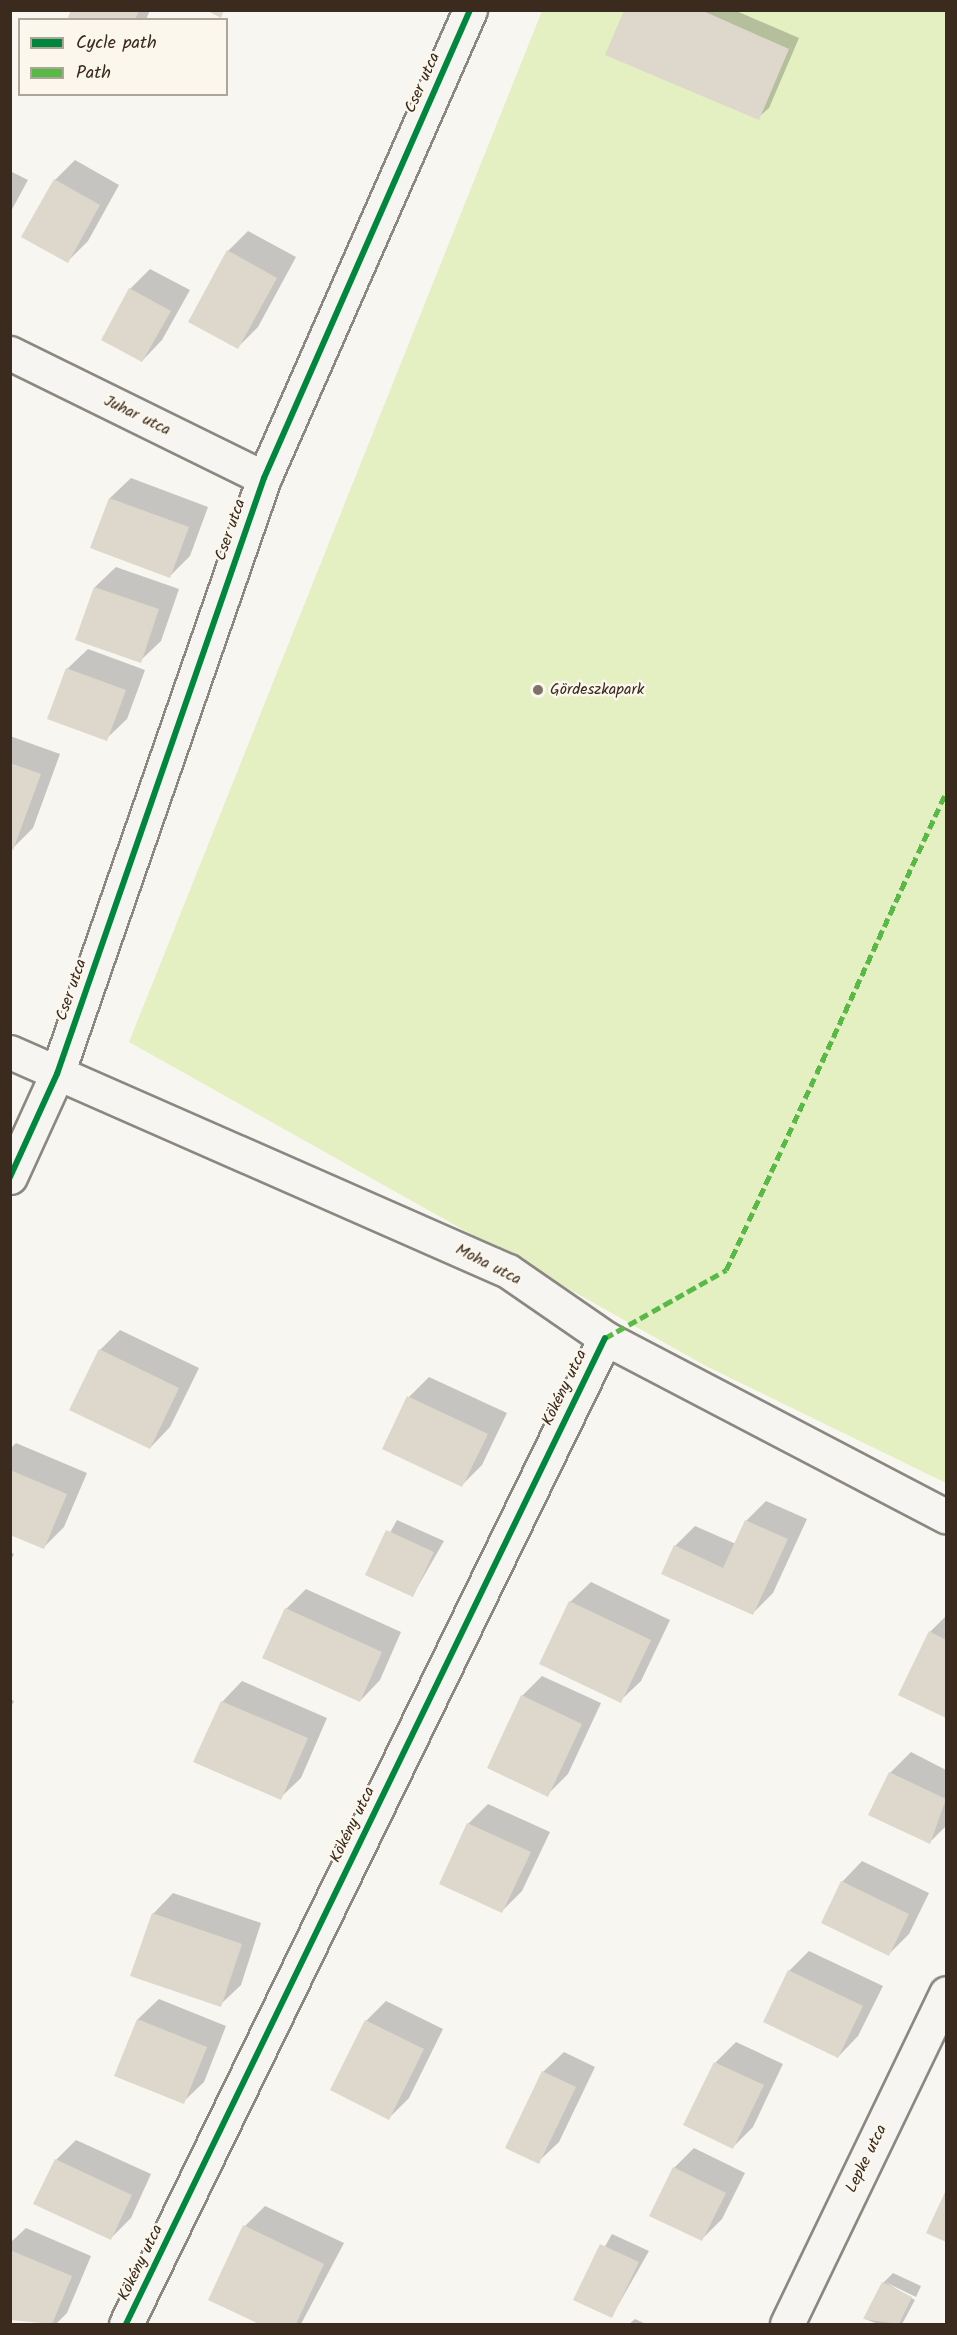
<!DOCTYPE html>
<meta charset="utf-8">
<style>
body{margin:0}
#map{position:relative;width:957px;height:2335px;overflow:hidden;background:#f8f6f0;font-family:Kalam,sans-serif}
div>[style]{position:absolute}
.green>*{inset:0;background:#e4efc2}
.shadow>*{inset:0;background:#0003}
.building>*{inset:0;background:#ded8cc}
.roads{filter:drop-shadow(2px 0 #8b8781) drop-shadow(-2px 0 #8b8781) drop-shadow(0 2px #8b8781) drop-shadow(0 -2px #8b8781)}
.minor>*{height:33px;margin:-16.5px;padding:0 16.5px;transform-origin:16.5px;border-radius:16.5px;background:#f6f5f1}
.quiet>*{height:4.5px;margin-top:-2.25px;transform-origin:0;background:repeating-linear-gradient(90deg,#58b947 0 9px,transparent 0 13.5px)}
.cycleway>*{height:6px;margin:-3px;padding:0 3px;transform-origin:3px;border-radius:3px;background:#00873e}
.dots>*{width:16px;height:16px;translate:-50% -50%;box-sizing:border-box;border:3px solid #fbf7ec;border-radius:50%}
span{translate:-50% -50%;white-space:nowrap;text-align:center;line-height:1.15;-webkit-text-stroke:5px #fbf7ec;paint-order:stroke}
.street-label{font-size:16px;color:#3b2a1e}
.poi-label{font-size:16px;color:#3b2a1e}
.left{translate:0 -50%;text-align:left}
.frame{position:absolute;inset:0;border:12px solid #3b2a1e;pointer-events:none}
.legend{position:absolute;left:18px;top:18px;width:210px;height:78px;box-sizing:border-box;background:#fbf7ec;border:2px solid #aea59a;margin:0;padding:8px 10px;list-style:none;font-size:18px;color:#3b2a1e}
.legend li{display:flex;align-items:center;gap:12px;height:30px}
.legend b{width:30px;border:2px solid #aea59a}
</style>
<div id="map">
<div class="green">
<div style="clip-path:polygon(542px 11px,946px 11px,946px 1483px,706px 1366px,129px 1042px)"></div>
</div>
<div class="shadow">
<div style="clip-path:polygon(73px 10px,150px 10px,146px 20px,69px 20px)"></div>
<div style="clip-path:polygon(626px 10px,734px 10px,799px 38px,769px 108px,758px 118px)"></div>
<div style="clip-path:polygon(75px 160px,119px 185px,88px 241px,68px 261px,55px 180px)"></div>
<div style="clip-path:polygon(10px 171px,28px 180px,10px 213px)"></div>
<div style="clip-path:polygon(248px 231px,296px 257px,258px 327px,238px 347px,228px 251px)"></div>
<div style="clip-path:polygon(150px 269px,190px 290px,162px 340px,142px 361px,130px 289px)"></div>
<div style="clip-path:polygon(131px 478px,208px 507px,190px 556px,169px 577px,91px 547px,110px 498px)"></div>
<div style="clip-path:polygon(116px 567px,179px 589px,161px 641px,140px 661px,77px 639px,95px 587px)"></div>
<div style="clip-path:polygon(88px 649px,145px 670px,127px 719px,106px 739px,67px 669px)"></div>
<div style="clip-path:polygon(10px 736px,60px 754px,33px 828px,13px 848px)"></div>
<div style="clip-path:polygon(120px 1330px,199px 1368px,170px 1427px,150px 1448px,100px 1350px)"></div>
<div style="clip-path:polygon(429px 1377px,507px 1413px,482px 1465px,462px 1485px,409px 1397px)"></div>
<div style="clip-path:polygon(16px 1443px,87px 1473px,64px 1527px,44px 1547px,10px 1533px,10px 1449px)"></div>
<div style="clip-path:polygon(766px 1501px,807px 1519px,773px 1593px,753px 1613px,675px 1546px,695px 1526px,736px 1544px,746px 1521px)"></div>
<div style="clip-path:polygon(397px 1520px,444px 1541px,413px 1595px,367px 1574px)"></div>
<div style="clip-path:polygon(10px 1552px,14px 1554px,10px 1562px)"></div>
<div style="clip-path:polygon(591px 1582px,670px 1620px,641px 1681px,620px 1701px,570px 1602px)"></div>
<div style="clip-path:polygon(306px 1589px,401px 1632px,380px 1680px,360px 1701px,286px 1609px)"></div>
<div style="clip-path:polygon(946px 1616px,946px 1716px,900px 1694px,930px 1632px)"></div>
<div style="clip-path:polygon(542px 1676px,601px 1703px,568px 1774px,547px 1795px,522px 1696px)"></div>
<div style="clip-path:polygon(242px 1681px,327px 1718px,301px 1778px,280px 1798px,222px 1702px)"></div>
<div style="clip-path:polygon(10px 1699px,14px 1701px,10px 1709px)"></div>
<div style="clip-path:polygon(911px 1752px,946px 1770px,946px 1826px,930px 1842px,870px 1814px,890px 1773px)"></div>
<div style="clip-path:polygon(488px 1804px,550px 1832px,522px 1891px,502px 1911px,468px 1824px)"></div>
<div style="clip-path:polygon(862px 1861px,929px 1893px,909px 1934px,889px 1954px,842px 1882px)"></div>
<div style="clip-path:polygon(173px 1893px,261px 1923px,241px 1985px,220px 2005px,153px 1914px)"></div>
<div style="clip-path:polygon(809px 1951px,883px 1986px,858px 2036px,838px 2057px,789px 1971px)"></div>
<div style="clip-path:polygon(159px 1999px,226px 2026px,204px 2082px,183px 2102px,116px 2075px,138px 2019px)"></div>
<div style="clip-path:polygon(386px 2001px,443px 2029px,409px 2098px,389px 2118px,366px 2021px)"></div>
<div style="clip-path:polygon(736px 2042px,783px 2064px,753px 2127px,733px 2147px,685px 2125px,716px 2062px)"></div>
<div style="clip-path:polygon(564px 2052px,595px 2067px,559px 2142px,538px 2162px,543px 2072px)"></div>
<div style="clip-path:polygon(76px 2140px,151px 2174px,131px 2218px,111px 2238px,56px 2160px)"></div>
<div style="clip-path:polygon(694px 2148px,745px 2173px,722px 2219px,702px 2239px,674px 2168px)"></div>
<div style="clip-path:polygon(946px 2193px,946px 2241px,928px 2232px)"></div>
<div style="clip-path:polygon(265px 2206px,344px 2243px,301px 2324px,263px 2324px,210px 2299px,245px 2226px)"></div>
<div style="clip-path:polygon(26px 2228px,91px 2256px,67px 2313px,56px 2324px,10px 2318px,10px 2243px)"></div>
<div style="clip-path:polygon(612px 2234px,649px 2251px,612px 2316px,575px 2299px)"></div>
<div style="clip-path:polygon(893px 2273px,921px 2286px,916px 2297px,885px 2282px,915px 2300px,902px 2324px,878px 2324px,865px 2319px,883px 2283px)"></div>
<div style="clip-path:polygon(635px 2319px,646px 2324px,629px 2324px)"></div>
</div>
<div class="building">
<div style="clip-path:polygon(71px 10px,139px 10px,135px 20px,67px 20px)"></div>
<div style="clip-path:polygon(206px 10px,224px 10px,221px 18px)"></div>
<div style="clip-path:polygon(624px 10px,701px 10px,789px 49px,759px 120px,605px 55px)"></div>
<div style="clip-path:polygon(54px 179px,100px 205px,68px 263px,21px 237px)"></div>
<div style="clip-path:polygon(227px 250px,277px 278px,238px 349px,188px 322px)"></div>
<div style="clip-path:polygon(129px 288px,171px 311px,142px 362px,101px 340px)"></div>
<div style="clip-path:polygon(109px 498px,189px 527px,170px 578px,90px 548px)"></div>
<div style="clip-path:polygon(94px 587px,159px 609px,141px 663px,75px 640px)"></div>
<div style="clip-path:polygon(66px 668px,126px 690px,107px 741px,47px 719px)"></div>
<div style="clip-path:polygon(10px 763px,41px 774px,13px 850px,10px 849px)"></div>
<div style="clip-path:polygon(99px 1349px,179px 1388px,150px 1449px,69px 1410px)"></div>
<div style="clip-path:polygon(407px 1396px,488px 1434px,462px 1487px,382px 1449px)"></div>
<div style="clip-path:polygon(10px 1470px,67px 1494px,44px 1549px,10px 1535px)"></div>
<div style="clip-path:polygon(745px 1520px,788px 1539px,753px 1615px,661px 1574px,674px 1545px,723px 1568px)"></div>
<div style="clip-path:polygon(386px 1530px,434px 1552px,413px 1597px,365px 1575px)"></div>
<div style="clip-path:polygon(569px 1601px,651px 1640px,621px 1703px,539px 1664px)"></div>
<div style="clip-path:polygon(285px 1608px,382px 1652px,360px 1702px,262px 1658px)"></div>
<div style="clip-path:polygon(929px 1631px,946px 1640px,946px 1718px,898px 1695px)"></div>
<div style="clip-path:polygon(521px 1695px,582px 1724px,548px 1797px,487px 1768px)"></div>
<div style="clip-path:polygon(221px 1701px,308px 1738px,281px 1800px,193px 1762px)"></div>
<div style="clip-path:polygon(889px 1772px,946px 1799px,930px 1844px,868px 1815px)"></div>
<div style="clip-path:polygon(467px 1823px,531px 1852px,502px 1913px,439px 1884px)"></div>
<div style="clip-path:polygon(841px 1881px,909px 1914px,889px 1956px,821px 1923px)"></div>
<div style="clip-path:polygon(152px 1913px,242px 1944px,221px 2007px,130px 1976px)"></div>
<div style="clip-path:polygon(788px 1970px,863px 2006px,838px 2058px,763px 2022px)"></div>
<div style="clip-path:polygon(137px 2019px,207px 2047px,184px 2104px,114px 2076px)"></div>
<div style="clip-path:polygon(365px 2020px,424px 2049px,389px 2120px,330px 2090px)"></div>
<div style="clip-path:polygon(714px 2062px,764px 2085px,733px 2149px,683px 2125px)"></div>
<div style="clip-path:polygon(542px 2071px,576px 2087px,539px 2164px,505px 2148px)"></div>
<div style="clip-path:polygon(55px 2159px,132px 2195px,111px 2240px,33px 2204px)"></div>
<div style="clip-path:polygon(673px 2167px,726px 2193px,702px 2241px,649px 2216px)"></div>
<div style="clip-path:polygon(946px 2190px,946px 2242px,926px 2233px)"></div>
<div style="clip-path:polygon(243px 2225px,324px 2264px,296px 2324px,259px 2324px,208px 2300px)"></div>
<div style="clip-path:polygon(600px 2244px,639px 2262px,612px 2318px,573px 2300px)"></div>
<div style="clip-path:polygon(10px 2250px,72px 2276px,52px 2324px,10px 2320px)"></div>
<div style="clip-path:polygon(882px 2282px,912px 2297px,899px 2324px,863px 2319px)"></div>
</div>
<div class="roads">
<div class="minor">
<div style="left:10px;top:353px;width:283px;rotate:26.2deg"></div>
<div style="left:10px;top:1052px;width:544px;rotate:23.74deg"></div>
<div style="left:508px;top:1271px;width:118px;rotate:34.6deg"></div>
<div style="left:605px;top:1338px;width:385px;rotate:27.6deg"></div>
<div style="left:10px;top:1177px;width:113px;rotate:-65.5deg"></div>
<div style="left:57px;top:1074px;width:631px;rotate:-70.85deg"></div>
<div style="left:264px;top:478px;width:511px;rotate:-66.24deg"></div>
<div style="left:126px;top:2324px;width:1096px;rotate:-64.09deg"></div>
<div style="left:787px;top:2324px;width:367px;rotate:-64.3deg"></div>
</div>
</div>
<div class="quiet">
<div style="left:605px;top:1338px;width:139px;rotate:-29.3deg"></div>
<div style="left:726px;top:1270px;width:526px;rotate:-65.29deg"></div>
</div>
<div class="cycleway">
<div style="left:10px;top:1177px;width:113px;rotate:-65.5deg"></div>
<div style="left:57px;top:1074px;width:631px;rotate:-70.85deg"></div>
<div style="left:264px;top:478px;width:511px;rotate:-66.24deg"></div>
<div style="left:126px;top:2324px;width:1096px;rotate:-64.09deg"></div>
</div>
<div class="dots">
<div style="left:538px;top:690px;background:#7d7168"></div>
</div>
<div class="street-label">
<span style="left:423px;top:83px;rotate:-66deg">Cser utca</span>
<span style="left:137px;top:416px;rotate:26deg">Juhar utca</span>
<span style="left:231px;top:530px;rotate:-71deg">Cser utca</span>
<span style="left:72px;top:990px;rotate:-71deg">Cser utca</span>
<span style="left:488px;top:1265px;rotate:27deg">Moha utca</span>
<span style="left:565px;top:1388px;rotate:-64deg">Kökény utca</span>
<span style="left:353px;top:1825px;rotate:-64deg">Kökény utca</span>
<span style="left:867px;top:2159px;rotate:-64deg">Lepke utca</span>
<span style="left:141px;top:2263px;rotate:-64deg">Kökény utca</span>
</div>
<div class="poi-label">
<span class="left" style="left:550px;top:690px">Gördeszkapark</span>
</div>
<div class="frame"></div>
<ul class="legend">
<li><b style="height:8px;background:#00873e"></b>Cycle path</li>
<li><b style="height:8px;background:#58b947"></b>Path</li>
</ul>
</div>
